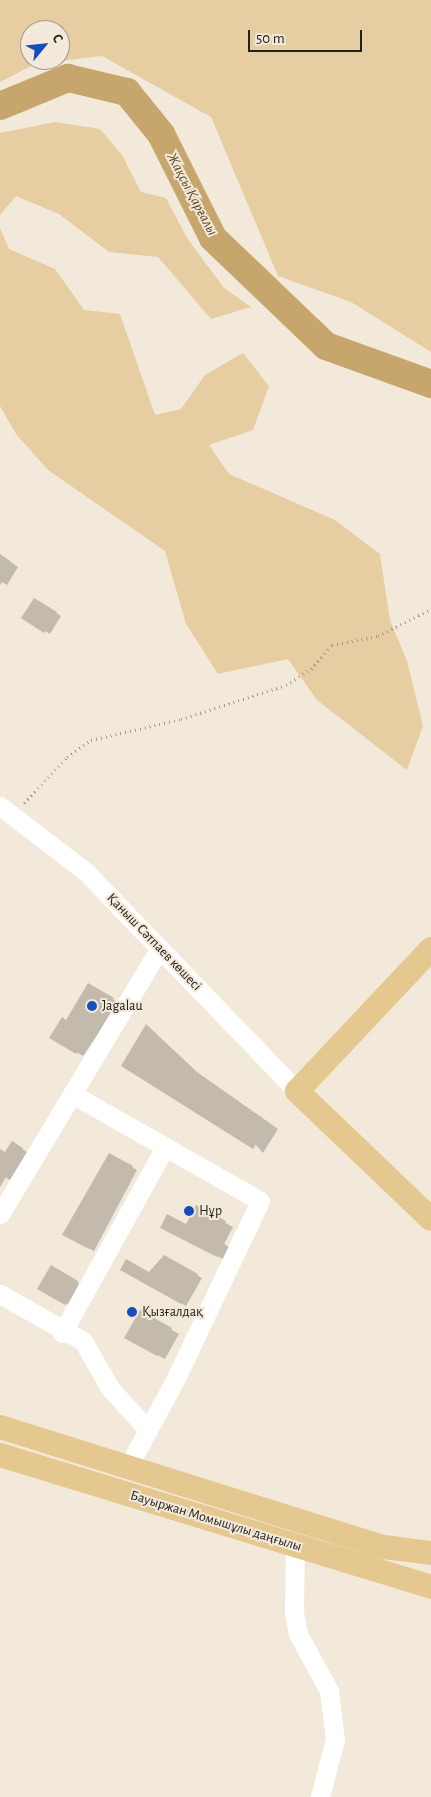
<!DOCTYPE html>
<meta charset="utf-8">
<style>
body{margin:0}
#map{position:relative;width:431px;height:1797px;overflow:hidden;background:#f2e9da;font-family:"Alegreya Sans",sans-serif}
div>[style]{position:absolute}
.green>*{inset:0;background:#e6cea2}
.shadow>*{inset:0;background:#0003}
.river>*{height:28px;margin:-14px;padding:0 14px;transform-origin:14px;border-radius:14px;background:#c6a66c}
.building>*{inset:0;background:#c3baac}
.path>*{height:2.5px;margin-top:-1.25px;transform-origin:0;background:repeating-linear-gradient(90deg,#9f988d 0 1px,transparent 0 5px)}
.minor>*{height:19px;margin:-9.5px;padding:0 9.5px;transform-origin:9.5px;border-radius:9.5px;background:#fff}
.major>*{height:24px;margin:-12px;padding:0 12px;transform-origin:12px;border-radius:12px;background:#e5c88f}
.dots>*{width:14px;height:14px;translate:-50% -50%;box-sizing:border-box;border:2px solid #f2e9da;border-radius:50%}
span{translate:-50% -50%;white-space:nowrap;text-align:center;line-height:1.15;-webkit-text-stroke:4px #f2e9da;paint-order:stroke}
.street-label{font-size:14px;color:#24211b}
.poi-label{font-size:14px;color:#24211b}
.left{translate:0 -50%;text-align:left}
.water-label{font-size:15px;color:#5e471a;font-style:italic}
.north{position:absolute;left:20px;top:20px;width:50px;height:50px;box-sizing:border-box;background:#f2e9da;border:1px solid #a0998e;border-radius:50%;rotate:62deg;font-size:14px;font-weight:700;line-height:20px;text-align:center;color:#24211b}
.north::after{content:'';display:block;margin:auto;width:18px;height:22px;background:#184ebb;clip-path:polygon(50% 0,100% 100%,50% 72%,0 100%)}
.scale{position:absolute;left:248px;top:30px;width:114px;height:22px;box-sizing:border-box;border:2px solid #24211b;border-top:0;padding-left:6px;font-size:15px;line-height:18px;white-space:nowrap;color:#24211b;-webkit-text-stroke:4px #f2e9da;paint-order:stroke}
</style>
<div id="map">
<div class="green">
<div style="clip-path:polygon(evenodd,0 0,431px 0,431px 352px,351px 302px,278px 276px,211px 117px,102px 56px,35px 64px,0 82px,0 0,30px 30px,60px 30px,60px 60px,30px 60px,30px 30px)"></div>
<div style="clip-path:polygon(55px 122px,100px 129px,122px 155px,141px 192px,166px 198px,187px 238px,224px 288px,251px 307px,211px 319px,158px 257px,109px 252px,59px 214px,16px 196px,0 215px,0 133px)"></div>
<div style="clip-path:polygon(0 228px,9px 249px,55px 269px,84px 310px,120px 314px,155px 415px,181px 409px,205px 375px,243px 353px,269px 386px,253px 430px,209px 445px,229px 474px,335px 520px,380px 554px,390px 620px,407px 661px,423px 726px,407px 770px,317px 700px,288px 659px,218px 674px,186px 624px,165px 551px,48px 470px,16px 434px,0 406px)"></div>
</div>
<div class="shadow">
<div style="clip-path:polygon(0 555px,18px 567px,7px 585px,0 581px)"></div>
<div style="clip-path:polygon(34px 599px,61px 616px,50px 634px,23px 617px)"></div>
<div style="clip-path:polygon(88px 985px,119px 1003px,83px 1056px,51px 1037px,67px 1021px)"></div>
<div style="clip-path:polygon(147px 1025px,197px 1072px,278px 1129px,263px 1153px)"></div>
<div style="clip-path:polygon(12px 1143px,27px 1152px,10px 1180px,0 1174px)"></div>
<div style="clip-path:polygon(109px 1154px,137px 1170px,94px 1251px,64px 1235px)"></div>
<div style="clip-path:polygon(196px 1207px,233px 1227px,224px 1244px,231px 1248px,225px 1260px,168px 1231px,187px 1226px)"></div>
<div style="clip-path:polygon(164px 1257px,202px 1278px,186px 1306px,122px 1269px,150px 1273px)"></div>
<div style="clip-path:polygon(51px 1267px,82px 1285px,70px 1306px,39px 1288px)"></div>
<div style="clip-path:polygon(140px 1312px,179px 1334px,165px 1359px,126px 1338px)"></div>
</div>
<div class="river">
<div style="left:0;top:106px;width:74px;rotate:-22.4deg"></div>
<div style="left:68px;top:78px;width:61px;rotate:13.3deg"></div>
<div style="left:127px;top:92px;width:54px;rotate:51deg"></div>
<div style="left:161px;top:134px;width:116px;rotate:63.4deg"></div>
<div style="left:213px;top:238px;width:156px;rotate:43.7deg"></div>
<div style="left:326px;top:346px;width:112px;rotate:19.9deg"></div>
</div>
<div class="building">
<div style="clip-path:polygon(0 554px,14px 564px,0 585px)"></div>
<div style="clip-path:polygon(34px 598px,57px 612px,44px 633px,21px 618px)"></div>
<div style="clip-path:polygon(88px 983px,114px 998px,76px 1054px,49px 1038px,62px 1017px,66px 1020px)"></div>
<div style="clip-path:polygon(146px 1024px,187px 1066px,269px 1123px,253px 1149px,121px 1066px)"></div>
<div style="clip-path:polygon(12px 1141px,23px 1148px,0 1187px,0 1149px,5px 1152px)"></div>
<div style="clip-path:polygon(109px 1153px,133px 1166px,89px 1249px,62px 1235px)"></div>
<div style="clip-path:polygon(196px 1205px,226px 1221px,217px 1239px,225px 1243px,217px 1257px,160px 1228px,167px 1214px,186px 1224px)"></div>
<div style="clip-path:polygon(164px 1255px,198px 1274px,181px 1304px,120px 1270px,126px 1259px,149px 1272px)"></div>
<div style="clip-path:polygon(51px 1265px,78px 1281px,65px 1305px,37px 1289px)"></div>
<div style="clip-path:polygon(140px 1310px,172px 1328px,157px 1356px,124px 1338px)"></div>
</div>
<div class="path">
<div style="left:24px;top:803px;width:63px;rotate:-46.9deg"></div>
<div style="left:67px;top:757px;width:29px;rotate:-35deg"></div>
<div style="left:91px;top:740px;width:92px;rotate:-13.1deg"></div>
<div style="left:181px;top:719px;width:110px;rotate:-17.9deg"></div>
<div style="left:286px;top:685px;width:30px;rotate:-33deg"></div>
<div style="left:311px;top:669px;width:32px;rotate:-49deg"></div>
<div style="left:332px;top:645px;width:47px;rotate:-11.1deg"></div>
<div style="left:378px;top:636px;width:59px;rotate:-27deg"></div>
</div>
<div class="minor">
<div style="left:0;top:806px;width:108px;rotate:37.5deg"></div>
<div style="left:86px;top:872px;width:304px;rotate:46.1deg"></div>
<div style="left:72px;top:1094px;width:216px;rotate:29.6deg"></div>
<div style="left:260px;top:1201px;width:198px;rotate:115.4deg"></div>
<div style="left:175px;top:1380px;width:97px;rotate:118.4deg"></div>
<div style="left:0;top:1214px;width:310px;rotate:-59deg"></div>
<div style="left:0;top:1294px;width:95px;rotate:29.5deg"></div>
<div style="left:83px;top:1341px;width:54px;rotate:60.1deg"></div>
<div style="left:110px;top:1388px;width:57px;rotate:47.9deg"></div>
<div style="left:62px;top:1333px;width:213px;rotate:-61deg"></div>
<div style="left:295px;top:1546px;width:66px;rotate:90.9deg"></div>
<div style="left:294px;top:1612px;width:22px;rotate:80deg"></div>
<div style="left:298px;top:1634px;width:65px;rotate:61.5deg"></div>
<div style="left:329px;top:1691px;width:48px;rotate:82.9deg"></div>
<div style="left:335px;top:1739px;width:60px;rotate:104.5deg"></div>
</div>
<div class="major">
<div style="left:431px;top:949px;width:195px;rotate:133.3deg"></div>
<div style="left:297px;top:1091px;width:185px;rotate:43.7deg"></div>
<div style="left:0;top:1427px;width:402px;rotate:17.4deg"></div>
<div style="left:384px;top:1547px;width:47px;rotate:7.3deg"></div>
<div style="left:0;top:1455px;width:451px;rotate:17deg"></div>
</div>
<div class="dots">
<div style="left:92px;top:1006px;background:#184ebb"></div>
<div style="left:189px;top:1211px;background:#184ebb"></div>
<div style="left:132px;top:1312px;background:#184ebb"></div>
</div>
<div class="street-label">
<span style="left:154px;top:942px;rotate:46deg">Қаныш Сәтпаев көшесі</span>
<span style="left:216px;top:1521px;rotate:17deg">Бауыржан Момышұлы даңғылы</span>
</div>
<div class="poi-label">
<span class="left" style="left:102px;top:1006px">Jagalau</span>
<span class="left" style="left:199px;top:1211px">Нұр</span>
<span class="left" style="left:142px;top:1312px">Қызғалдақ</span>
</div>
<div class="water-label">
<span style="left:192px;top:194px;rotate:62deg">Жақсы Қарғалы</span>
</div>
<div class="north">С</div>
<div class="scale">50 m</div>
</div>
